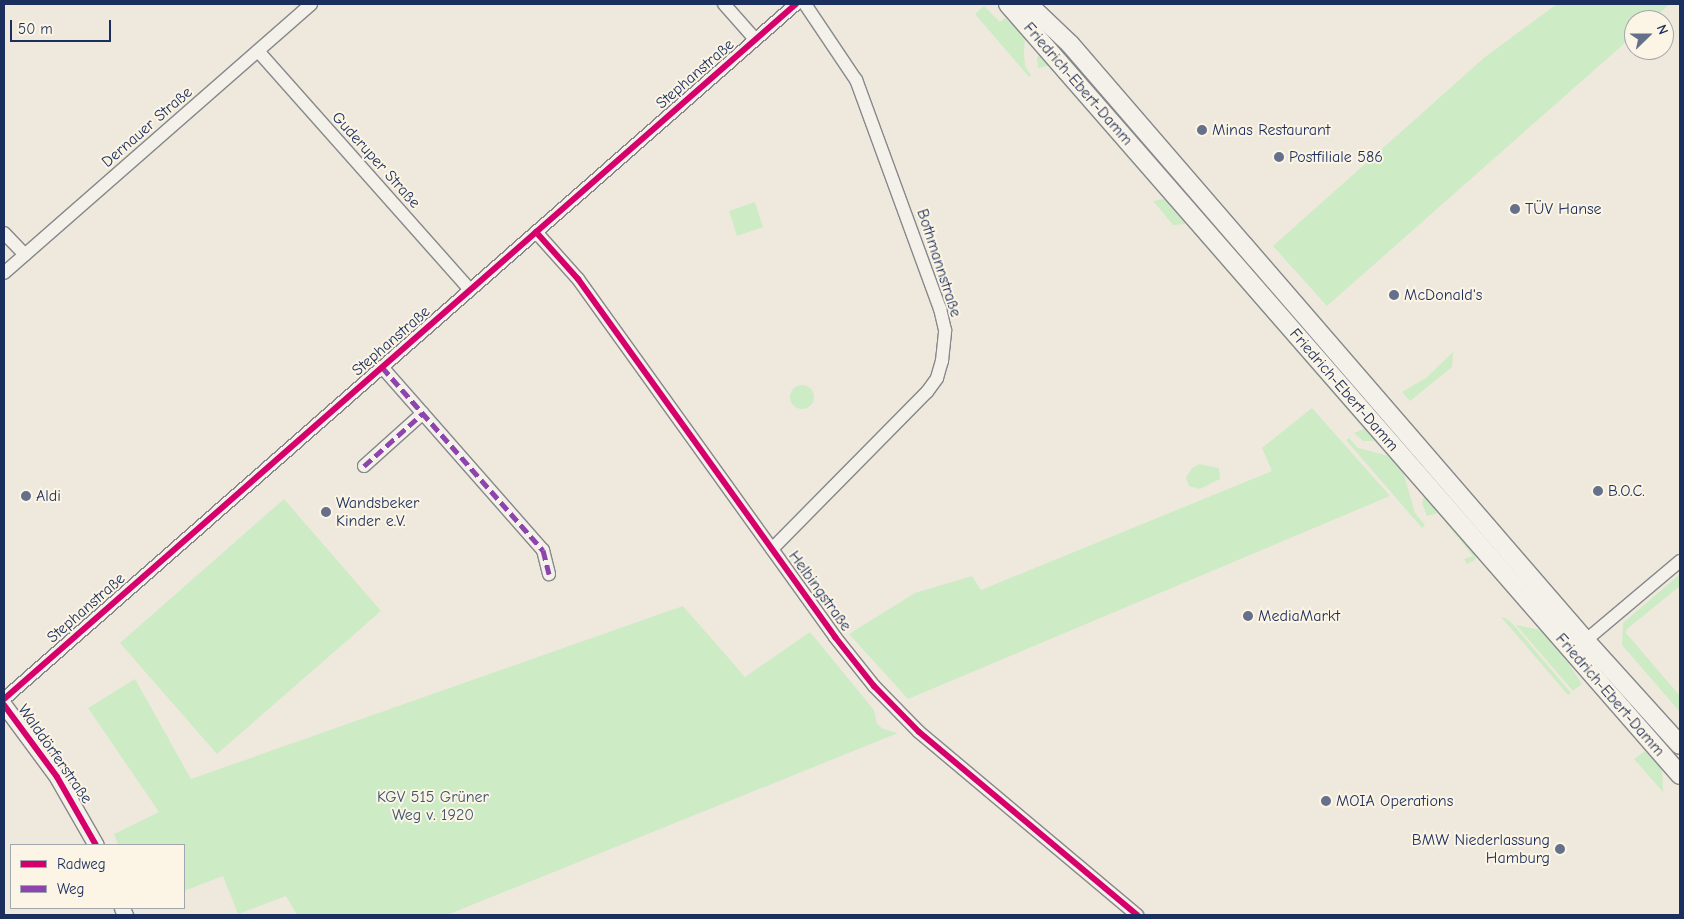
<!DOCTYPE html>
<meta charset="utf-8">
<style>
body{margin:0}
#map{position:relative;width:1684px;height:919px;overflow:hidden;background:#efe9dd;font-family:"Comic Neue",sans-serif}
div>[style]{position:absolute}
.green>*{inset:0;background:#cdebc5}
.round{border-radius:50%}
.roads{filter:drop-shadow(1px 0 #86888b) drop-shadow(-1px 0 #86888b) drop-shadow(0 1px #86888b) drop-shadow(0 -1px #86888b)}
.minor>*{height:12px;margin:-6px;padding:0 6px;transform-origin:6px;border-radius:6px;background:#f4f1ea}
.tertiary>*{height:15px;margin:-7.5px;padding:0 7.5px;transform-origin:7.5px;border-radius:7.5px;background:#f4f1ea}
.secondary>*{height:18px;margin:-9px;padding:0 9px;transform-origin:9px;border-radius:9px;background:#f4f1ea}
.quiet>*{height:5px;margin-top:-2.5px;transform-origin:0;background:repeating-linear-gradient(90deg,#8e44ad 0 10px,transparent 0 15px)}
.cycleway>*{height:6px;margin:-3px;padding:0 3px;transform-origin:3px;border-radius:3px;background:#d6006c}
.dots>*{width:14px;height:14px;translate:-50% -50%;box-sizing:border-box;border:2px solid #fcf5e5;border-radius:50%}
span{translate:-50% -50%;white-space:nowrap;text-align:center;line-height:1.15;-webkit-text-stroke:4px #fcf5e5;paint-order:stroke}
.street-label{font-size:16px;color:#1b2f5e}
.poi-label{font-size:16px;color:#1b2f5e}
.left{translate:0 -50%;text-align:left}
.right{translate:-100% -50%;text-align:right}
.park-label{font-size:16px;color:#39556f}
.frame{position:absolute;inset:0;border:5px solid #1b2f5e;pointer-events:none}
.legend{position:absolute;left:10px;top:844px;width:175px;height:65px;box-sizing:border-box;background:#fcf5e5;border:1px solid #a2a6af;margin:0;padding:6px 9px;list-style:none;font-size:15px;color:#1b2f5e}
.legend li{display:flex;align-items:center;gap:10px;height:25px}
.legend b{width:25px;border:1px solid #a2a6af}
.north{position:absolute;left:1624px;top:10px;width:50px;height:50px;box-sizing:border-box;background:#fcf5e5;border:1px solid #a2a6af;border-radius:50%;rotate:68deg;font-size:14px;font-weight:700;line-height:20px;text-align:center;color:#1b2f5e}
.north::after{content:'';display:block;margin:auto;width:18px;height:22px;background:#65708a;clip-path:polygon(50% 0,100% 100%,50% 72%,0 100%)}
.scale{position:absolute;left:10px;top:20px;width:101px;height:22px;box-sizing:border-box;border:2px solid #1b2f5e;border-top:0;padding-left:6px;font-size:15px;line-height:18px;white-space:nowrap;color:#1b2f5e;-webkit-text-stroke:4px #fcf5e5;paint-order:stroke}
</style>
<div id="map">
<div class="green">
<div style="clip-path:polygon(1557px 4px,1670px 4px,1651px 20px,1634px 20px,1634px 35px,1327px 306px,1273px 246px,1485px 57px)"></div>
<div style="clip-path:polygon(984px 6px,1000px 22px,1005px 18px,1025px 35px,1024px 55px,1025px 66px,1031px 75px,1029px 77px,975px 14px)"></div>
<div style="clip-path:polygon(1042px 54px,1379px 441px,1363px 441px,1354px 433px,1364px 429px,1186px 224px,1173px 225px,1153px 201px,1164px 199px,1048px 66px,1038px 68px,1037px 57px)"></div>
<div style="clip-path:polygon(755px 202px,763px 227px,737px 236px,729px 211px)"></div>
<div style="clip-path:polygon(1453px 352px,1452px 367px,1410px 401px,1402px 392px,1426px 378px)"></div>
<div class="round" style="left:790px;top:385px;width:24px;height:24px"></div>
<div style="clip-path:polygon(1312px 408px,1390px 496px,908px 699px,849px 634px,915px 593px,972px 576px,981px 590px,1272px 471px,1262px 448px)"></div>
<div style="clip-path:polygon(1349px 438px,1358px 448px,1393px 457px,1402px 468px,1415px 513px,1425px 525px,1422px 528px,1346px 440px)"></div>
<div style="clip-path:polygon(1199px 464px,1219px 468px,1220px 479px,1200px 489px,1189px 486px,1186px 478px,1192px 468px)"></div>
<div style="clip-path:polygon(1425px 492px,1476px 553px,1475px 560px,1467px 564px,1464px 559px,1473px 556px,1438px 513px,1427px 516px,1422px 503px)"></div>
<div style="clip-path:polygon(284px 499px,381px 611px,217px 754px,120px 643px)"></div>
<div style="clip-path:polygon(1680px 574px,1680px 586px,1627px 629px,1626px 633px,1680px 696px,1680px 712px,1622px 645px,1623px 623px)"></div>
<div style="clip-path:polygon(683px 606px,745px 677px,810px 632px,874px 710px,877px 724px,883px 729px,898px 733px,447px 915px,297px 915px,286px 896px,238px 914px,223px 876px,184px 891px,184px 845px,118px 845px,114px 834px,159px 812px,88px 708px,135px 679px,191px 779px)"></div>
<div style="clip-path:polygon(1501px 617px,1505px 618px,1512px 623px,1571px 693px,1568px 695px)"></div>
<div style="clip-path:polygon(1516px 625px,1540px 630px,1565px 658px,1582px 684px,1573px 691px)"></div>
<div style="clip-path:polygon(1645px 751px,1662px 768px,1663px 792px,1634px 759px)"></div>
</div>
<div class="roads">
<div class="minor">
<div style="left:724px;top:4px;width:47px;rotate:48.5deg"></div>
<div style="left:258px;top:51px;width:319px;rotate:48.4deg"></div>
<div style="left:536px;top:232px;width:63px;rotate:48.2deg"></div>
<div style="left:578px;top:279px;width:441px;rotate:54.3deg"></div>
<div style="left:835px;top:637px;width:63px;rotate:51.5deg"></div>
<div style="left:874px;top:686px;width:64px;rotate:45.6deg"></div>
<div style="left:919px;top:732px;width:285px;rotate:40deg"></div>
<div style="left:4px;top:233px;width:30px;rotate:46deg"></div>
<div style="left:4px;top:273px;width:408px;rotate:-41.2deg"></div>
<div style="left:382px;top:367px;width:244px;rotate:48.7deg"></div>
<div style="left:543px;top:550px;width:25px;rotate:76deg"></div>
<div style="left:364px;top:466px;width:79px;rotate:-41.9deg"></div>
<div style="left:772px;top:549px;width:221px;rotate:-45.4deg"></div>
<div style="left:927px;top:392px;width:17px;rotate:-54deg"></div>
<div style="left:937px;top:378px;width:18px;rotate:-74deg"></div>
<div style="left:942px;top:361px;width:31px;rotate:-84deg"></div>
<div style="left:945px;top:330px;width:22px;rotate:-103deg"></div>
<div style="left:940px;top:309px;width:244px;rotate:-110.1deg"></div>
<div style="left:856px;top:80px;width:92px;rotate:-123.9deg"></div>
<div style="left:1579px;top:646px;width:132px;rotate:-40.1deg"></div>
<div style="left:4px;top:699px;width:1054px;rotate:-41.27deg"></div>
</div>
<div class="tertiary">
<div style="left:4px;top:705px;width:89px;rotate:53.6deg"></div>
<div style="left:57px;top:777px;width:78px;rotate:60.2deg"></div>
<div style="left:122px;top:908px;width:8px;rotate:67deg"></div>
</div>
<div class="secondary">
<div style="left:1008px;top:4px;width:1023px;rotate:48.92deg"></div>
<div style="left:1028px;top:4px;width:58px;rotate:43.6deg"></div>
<div style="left:1070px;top:44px;width:789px;rotate:49.16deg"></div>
<div style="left:1586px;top:641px;width:140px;rotate:47.9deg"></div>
</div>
</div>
<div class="quiet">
<div style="left:382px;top:367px;width:244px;rotate:48.7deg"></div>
<div style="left:543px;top:550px;width:25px;rotate:76deg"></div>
<div style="left:364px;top:466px;width:79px;rotate:-41.9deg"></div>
</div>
<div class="cycleway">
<div style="left:536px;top:232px;width:63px;rotate:48.2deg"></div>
<div style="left:578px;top:279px;width:441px;rotate:54.3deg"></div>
<div style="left:835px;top:637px;width:63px;rotate:51.5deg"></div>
<div style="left:874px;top:686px;width:64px;rotate:45.6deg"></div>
<div style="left:919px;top:732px;width:285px;rotate:40deg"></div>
<div style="left:4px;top:699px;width:1054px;rotate:-41.27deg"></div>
<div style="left:4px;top:705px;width:89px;rotate:53.6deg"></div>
<div style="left:57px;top:777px;width:78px;rotate:60.2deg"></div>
</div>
<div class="dots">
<div style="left:1202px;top:130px;background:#65708a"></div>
<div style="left:1279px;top:157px;background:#65708a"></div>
<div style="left:1515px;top:209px;background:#65708a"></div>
<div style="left:1394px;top:295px;background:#65708a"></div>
<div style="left:1598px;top:491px;background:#65708a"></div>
<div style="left:26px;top:496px;background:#65708a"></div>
<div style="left:326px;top:512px;background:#65708a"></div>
<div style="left:1248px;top:616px;background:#65708a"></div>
<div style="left:1326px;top:801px;background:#65708a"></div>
<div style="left:1560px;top:849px;background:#65708a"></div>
</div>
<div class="street-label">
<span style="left:695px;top:74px;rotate:-41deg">Stephanstraße</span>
<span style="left:1078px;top:84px;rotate:49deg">Friedrich-Ebert-Damm</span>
<span style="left:147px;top:127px;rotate:-41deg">Dernauer Straße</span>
<span style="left:376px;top:160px;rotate:48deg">Guderuper Straße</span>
<span style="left:939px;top:263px;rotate:72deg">Bothmannstraße</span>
<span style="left:391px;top:341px;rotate:-41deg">Stephanstraße</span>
<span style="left:1344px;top:390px;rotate:49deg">Friedrich-Ebert-Damm</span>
<span style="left:820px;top:591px;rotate:54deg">Helbingstraße</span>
<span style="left:86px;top:608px;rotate:-41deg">Stephanstraße</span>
<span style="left:1610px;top:695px;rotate:49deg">Friedrich-Ebert-Damm</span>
<span style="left:55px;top:754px;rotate:55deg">Walddörferstraße</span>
</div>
<div class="poi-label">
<span class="left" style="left:1212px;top:130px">Minas Restaurant</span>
<span class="left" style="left:1289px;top:157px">Postfiliale 586</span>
<span class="left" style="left:1525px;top:209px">TÜV Hanse</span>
<span class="left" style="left:1404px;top:295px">McDonald's</span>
<span class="left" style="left:1608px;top:491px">B.O.C.</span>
<span class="left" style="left:36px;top:496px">Aldi</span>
<span class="left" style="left:336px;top:512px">Wandsbeker<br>Kinder e.V.</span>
<span class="left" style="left:1258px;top:616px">MediaMarkt</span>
<span class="left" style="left:1336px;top:801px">MOIA Operations</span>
<span class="right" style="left:1550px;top:849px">BMW Niederlassung<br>Hamburg</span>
</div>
<div class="park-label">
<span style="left:433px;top:806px">KGV 515 Grüner<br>Weg v. 1920</span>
</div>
<div class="frame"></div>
<ul class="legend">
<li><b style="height:6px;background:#d6006c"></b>Radweg</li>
<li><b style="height:6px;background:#8e44ad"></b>Weg</li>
</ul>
<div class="north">N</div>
<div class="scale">50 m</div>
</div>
